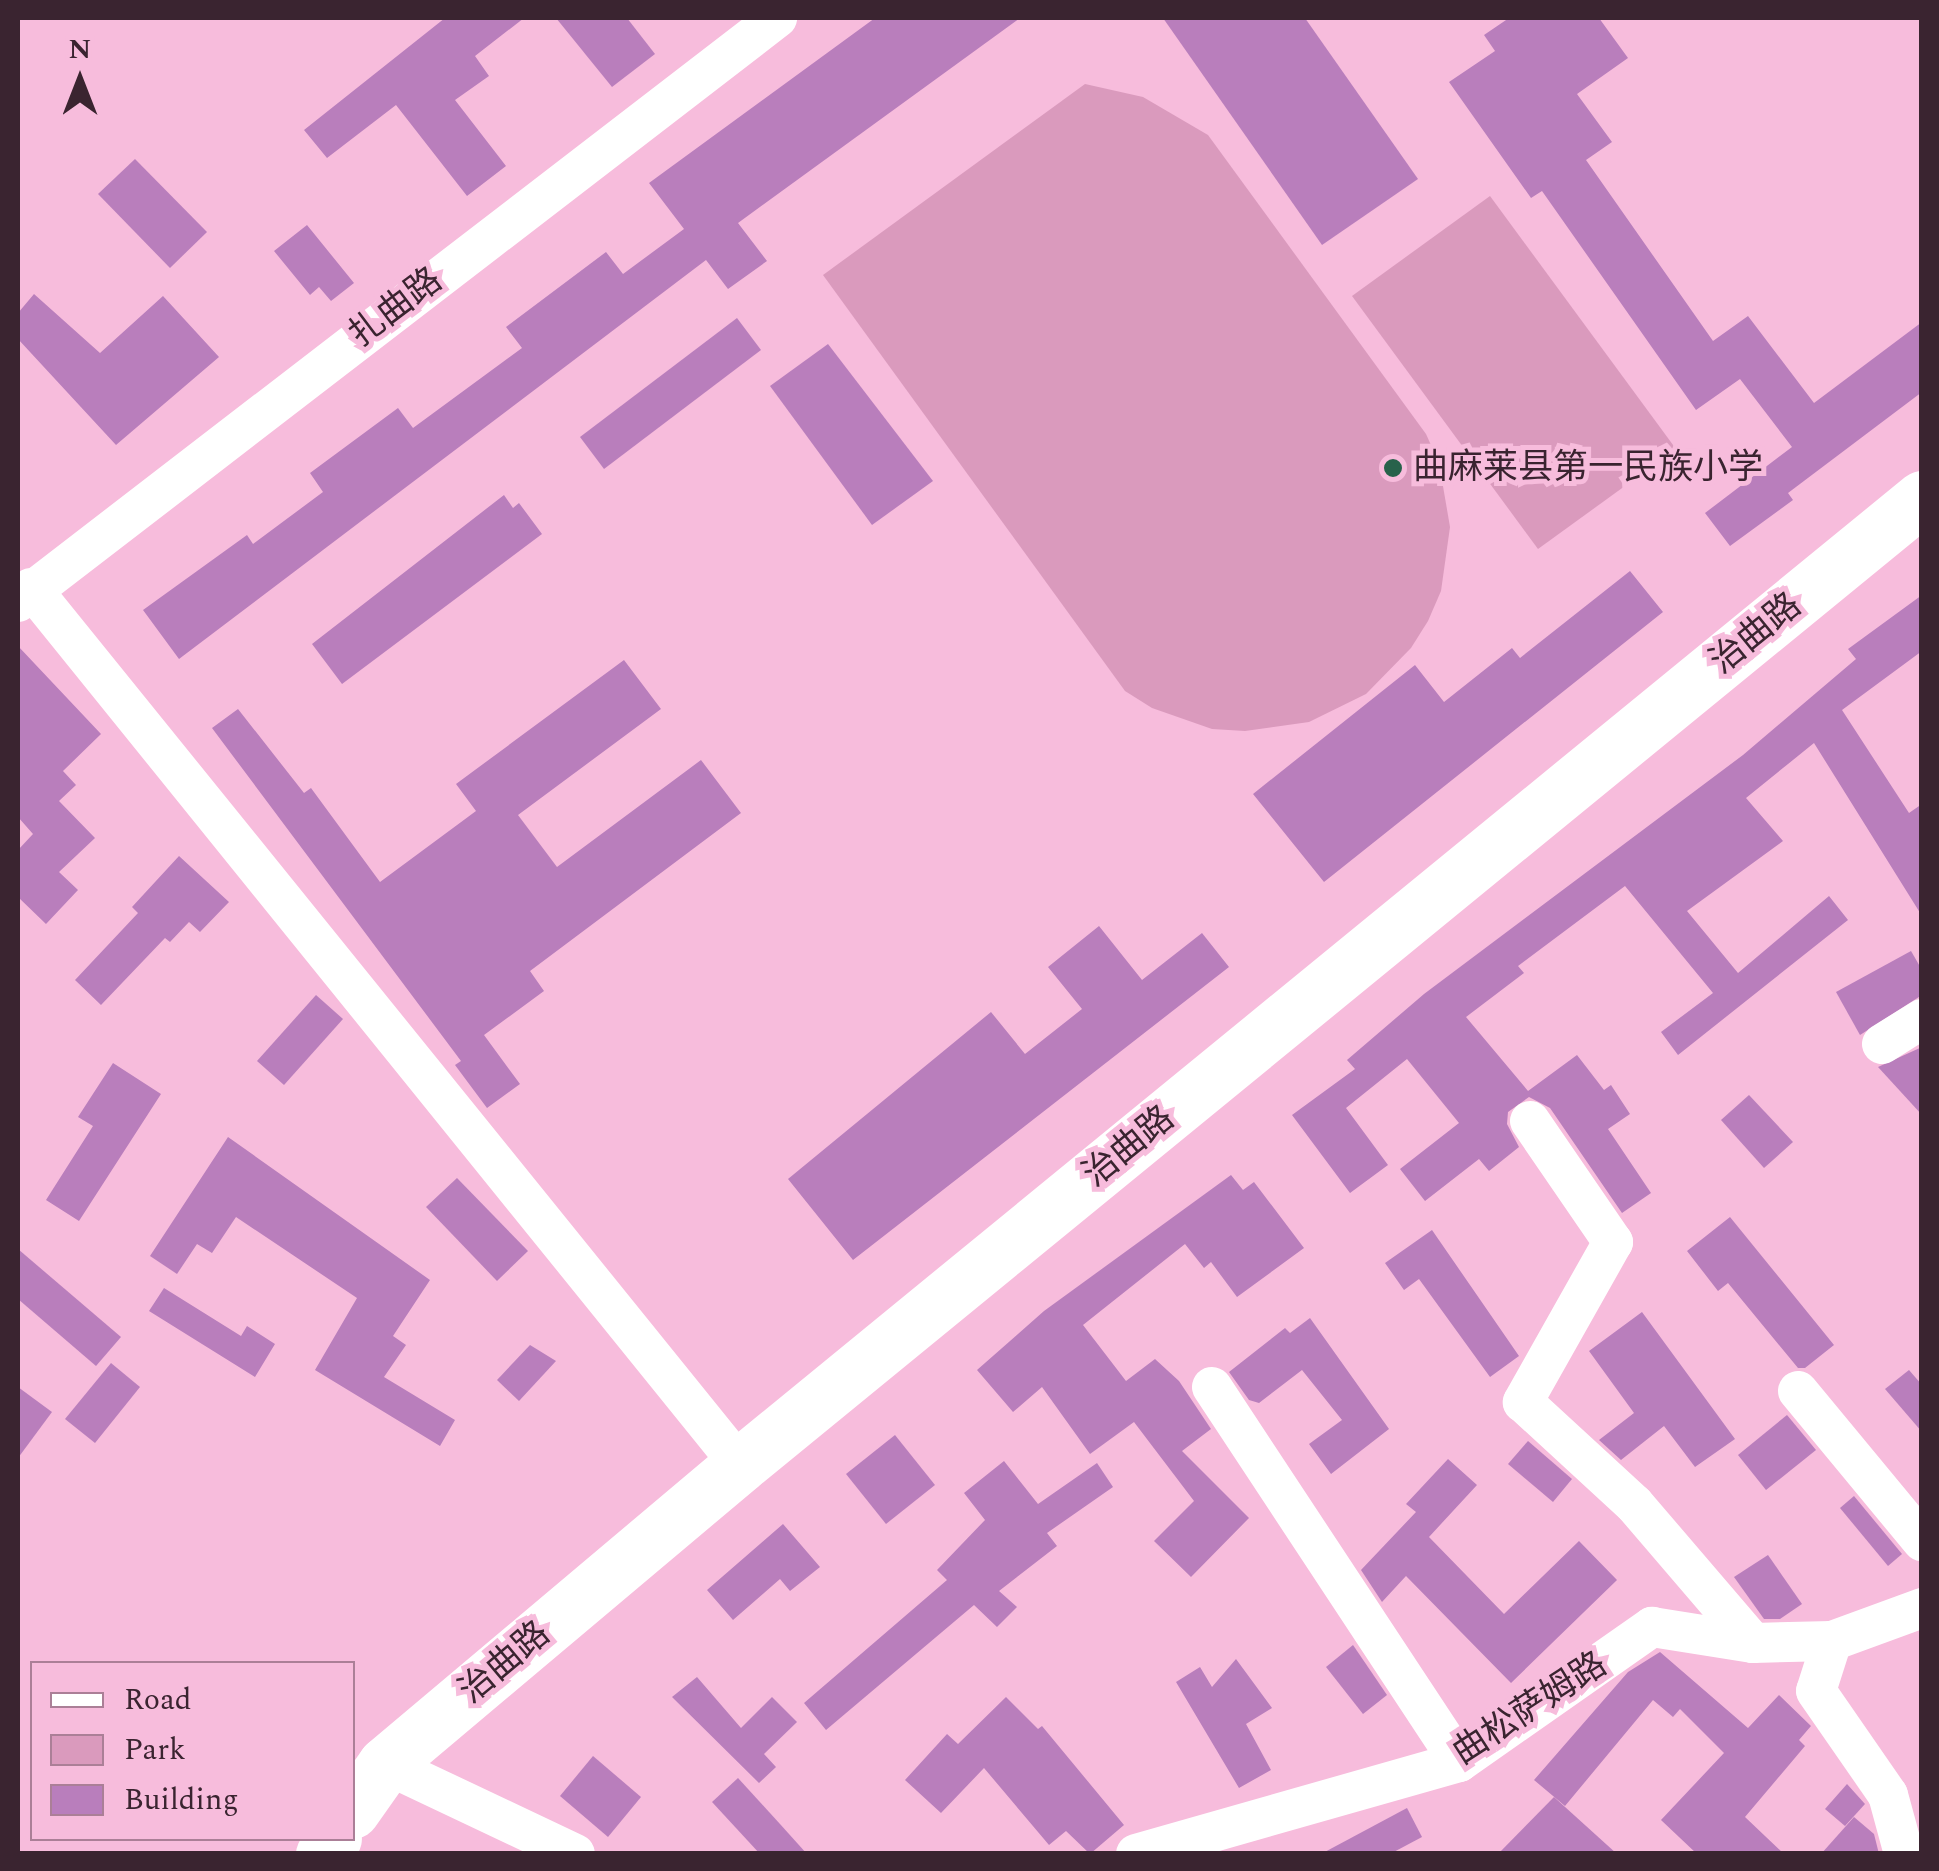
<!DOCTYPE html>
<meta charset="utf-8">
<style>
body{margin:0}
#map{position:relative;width:1939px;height:1871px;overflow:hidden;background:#f7bcdc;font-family:Spectral,"Noto Sans SC",serif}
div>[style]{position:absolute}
.green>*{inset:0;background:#da9abd}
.building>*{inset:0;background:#b97ebc}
.minor>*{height:40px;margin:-20px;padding:0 20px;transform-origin:20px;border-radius:20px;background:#fff}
.secondary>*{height:55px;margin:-27.5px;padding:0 27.5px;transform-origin:27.5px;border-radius:27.5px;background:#fff}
.dots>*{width:28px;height:28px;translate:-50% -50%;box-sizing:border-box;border:5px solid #f7bcdc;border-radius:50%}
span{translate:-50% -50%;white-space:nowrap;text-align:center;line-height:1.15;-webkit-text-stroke:10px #f7bcdc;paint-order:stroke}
.street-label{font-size:35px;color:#3a2430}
.poi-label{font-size:35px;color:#3a2430}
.left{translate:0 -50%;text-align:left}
.frame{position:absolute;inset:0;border:20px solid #3a2430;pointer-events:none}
.legend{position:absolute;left:30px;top:1661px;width:325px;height:180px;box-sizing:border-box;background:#f7bcdc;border:2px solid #ab7f97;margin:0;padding:12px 18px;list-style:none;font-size:30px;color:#3a2430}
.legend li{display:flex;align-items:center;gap:20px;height:50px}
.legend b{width:50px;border:2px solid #ab7f97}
.north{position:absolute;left:30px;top:30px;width:100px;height:100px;-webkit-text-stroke:8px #f7bcdc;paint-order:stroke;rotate:0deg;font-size:28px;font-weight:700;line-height:40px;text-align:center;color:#3a2430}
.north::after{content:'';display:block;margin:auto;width:35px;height:45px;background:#3a2430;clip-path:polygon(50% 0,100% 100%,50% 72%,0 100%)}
</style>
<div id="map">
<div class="green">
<div style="clip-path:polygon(1085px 84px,1143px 97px,1208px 135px,1426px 434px,1439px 463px,1450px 527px,1441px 591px,1428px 621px,1411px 648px,1366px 694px,1309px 722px,1245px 731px,1212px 729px,1152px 708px,1125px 691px,823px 275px)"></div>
<div style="clip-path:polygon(1490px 196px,1676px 449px,1538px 549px,1352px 296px)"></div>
</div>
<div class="building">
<div style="clip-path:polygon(445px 18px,524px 18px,475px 56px,489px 76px,455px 100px,506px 166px,467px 196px,396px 105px,327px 158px,304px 130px)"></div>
<div style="clip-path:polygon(556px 18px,627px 18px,655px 54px,612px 87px)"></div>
<div style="clip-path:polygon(875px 18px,1020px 18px,738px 223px,767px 261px,728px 289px,706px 260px,179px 659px,143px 610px,247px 535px,253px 544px,323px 492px,310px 473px,398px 408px,413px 428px,522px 348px,506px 327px,606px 252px,623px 274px,684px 229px,649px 183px)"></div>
<div style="clip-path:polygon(1163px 18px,1305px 18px,1418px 179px,1322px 245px)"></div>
<div style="clip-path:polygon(1509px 18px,1599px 18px,1628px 58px,1577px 94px,1612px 142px,1586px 160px,1713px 341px,1748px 316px,1814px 403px,1922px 322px,1922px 392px,1788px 493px,1793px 500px,1730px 546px,1705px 513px,1792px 447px,1740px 379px,1696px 410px,1542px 191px,1531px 198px,1449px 82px,1495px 51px,1484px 35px)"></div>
<div style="clip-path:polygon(135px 159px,207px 232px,170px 268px,98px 194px)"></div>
<div style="clip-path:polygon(307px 225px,354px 283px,331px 301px,319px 287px,310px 295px,274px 251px)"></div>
<div style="clip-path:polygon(34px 294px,100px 353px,163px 296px,219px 357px,116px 445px,18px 339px,18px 313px)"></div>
<div style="clip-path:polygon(737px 318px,761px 350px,604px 469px,580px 437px)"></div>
<div style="clip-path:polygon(828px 344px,933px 481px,872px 525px,770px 386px)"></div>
<div style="clip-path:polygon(504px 495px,513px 508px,519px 503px,542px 534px,342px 684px,312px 644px)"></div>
<div style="clip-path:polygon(1630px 571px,1663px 612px,1324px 882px,1253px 794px,1415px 665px,1444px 702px,1512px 648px,1520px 658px)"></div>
<div style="clip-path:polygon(1922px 595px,1922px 651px,1842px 710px,1909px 813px,1922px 804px,1922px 916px,1814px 743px,1746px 798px,1783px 841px,1687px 911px,1738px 973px,1829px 896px,1848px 920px,1678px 1055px,1661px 1032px,1713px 993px,1625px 886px,1518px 966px,1524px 973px,1466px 1017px,1528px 1091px,1577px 1055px,1604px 1090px,1611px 1085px,1630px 1114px,1608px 1129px,1651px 1193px,1622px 1213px,1550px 1108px,1529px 1097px,1508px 1112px,1507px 1124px,1519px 1147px,1489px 1171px,1479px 1159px,1425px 1201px,1400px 1169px,1459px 1123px,1407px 1059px,1346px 1108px,1388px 1165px,1350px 1193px,1292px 1115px,1355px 1069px,1347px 1060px,1424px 994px,1743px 755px,1856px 659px,1848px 649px)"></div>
<div style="clip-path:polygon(18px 646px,101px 734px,63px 771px,76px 785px,59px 801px,95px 838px,59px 872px,78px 890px,46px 924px,18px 897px,18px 850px,33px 834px,18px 817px)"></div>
<div style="clip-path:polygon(624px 660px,661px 709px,518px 815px,557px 867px,701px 760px,741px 813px,530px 971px,544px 991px,484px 1035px,520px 1084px,487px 1108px,455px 1065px,461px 1061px,212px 728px,238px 709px,304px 793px,311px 788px,380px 882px,476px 811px,456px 784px)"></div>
<div style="clip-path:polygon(179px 856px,229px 902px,200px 932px,189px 922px,170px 942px,165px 938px,101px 1005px,75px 980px,138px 913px,132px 907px)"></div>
<div style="clip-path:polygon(1099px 926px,1142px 980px,1202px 933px,1229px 967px,853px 1260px,788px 1179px,991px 1012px,1025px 1054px,1082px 1009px,1048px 967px)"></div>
<div style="clip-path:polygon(1911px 951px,1922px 970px,1922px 995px,1860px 1035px,1836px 992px)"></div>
<div style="clip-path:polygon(316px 995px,343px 1019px,284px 1085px,257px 1061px)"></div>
<div style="clip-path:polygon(1922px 1047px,1922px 1115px,1878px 1067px)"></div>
<div style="clip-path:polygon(113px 1063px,161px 1094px,79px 1221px,46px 1200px,93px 1126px,78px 1117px)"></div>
<div style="clip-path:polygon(1749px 1095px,1793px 1142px,1764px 1168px,1721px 1120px)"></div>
<div style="clip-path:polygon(228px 1137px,430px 1280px,393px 1336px,406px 1345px,384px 1377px,455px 1420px,440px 1446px,315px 1370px,357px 1298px,236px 1217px,212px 1253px,197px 1244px,177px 1274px,150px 1256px)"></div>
<div style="clip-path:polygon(1231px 1175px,1243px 1190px,1254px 1182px,1304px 1248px,1237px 1297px,1211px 1262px,1204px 1268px,1185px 1244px,1083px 1325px,1126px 1381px,1155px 1359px,1179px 1381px,1211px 1429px,1182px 1451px,1249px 1518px,1191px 1577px,1154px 1541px,1194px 1501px,1134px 1422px,1090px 1454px,1042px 1387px,1013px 1412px,977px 1370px,1044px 1311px)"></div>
<div style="clip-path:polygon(457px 1178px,528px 1251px,497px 1281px,426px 1207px)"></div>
<div style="clip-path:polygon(1730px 1217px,1834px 1345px,1805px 1368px,1798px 1368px,1728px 1283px,1718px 1291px,1687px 1251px)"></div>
<div style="clip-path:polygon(1432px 1230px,1519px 1356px,1490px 1377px,1419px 1279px,1404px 1290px,1385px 1263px)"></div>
<div style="clip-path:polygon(18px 1249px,121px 1337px,96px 1366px,18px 1299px)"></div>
<div style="clip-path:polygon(164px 1288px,241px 1336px,247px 1326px,275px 1344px,255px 1377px,149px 1311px)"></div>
<div style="clip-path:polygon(1642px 1312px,1735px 1439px,1695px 1467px,1664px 1426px,1621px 1460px,1599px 1440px,1634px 1413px,1589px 1351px)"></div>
<div style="clip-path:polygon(1310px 1318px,1389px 1429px,1331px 1474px,1309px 1444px,1342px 1420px,1302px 1370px,1259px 1403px,1249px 1400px,1229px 1372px,1285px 1328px,1290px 1333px)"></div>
<div style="clip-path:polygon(530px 1345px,556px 1361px,519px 1401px,497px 1380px)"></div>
<div style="clip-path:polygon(111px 1363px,140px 1387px,95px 1443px,65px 1419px)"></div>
<div style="clip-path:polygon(1909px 1370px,1922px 1385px,1922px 1432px,1885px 1389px)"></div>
<div style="clip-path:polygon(18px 1387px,52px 1412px,18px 1458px)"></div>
<div style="clip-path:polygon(1787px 1415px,1816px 1450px,1766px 1490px,1738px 1455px)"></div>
<div style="clip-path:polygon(895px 1435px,935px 1485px,886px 1524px,846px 1474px)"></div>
<div style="clip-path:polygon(1528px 1441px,1572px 1479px,1553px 1502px,1508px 1464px)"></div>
<div style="clip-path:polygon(1448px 1459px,1477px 1485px,1429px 1537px,1504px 1614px,1579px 1541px,1617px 1580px,1511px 1683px,1406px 1576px,1382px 1602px,1361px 1570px,1416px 1512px,1406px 1504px)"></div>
<div style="clip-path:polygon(1004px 1461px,1038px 1504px,1097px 1463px,1113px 1487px,1047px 1533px,1057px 1546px,999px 1591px,1017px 1607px,997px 1627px,974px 1605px,826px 1730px,804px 1703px,947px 1580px,937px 1570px,985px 1520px,964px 1493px)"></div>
<div style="clip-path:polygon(1854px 1496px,1902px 1554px,1888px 1566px,1840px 1508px)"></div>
<div style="clip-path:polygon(783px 1524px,820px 1567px,790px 1591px,780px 1579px,733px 1620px,707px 1590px)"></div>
<div style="clip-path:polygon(1768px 1555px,1802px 1604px,1780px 1619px,1764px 1619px,1734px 1577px)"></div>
<div style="clip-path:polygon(1353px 1645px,1387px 1695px,1363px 1714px,1326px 1667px)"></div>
<div style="clip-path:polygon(1660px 1652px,1748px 1728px,1779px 1695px,1811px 1726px,1799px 1740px,1805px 1746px,1745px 1817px,1784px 1854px,1697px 1854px,1661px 1820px,1724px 1753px,1680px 1709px,1673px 1717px,1653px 1700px,1565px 1806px,1534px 1780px,1628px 1672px)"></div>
<div style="clip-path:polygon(1236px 1659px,1272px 1708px,1246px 1724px,1271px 1770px,1239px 1788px,1176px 1682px,1200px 1667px,1212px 1687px)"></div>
<div style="clip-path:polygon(697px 1677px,741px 1728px,772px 1697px,797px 1722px,764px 1754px,776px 1767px,759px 1783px,672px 1697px)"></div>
<div style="clip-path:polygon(1006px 1697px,1038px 1729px,1042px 1726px,1124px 1825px,1090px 1854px,1066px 1831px,1049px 1845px,984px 1768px,941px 1813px,905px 1780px,947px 1734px,958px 1744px)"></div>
<div style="clip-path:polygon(593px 1756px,641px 1797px,608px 1837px,560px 1796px)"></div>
<div style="clip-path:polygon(738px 1778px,780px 1824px,807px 1854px,760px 1854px,712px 1802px)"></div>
<div style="clip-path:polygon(1847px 1784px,1865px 1804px,1845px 1826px,1825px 1809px)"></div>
<div style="clip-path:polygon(1554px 1797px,1617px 1854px,1498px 1854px)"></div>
<div style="clip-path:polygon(1407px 1808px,1422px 1837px,1390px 1854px,1321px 1854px)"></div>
<div style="clip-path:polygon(1854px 1817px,1874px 1834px,1879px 1854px,1821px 1854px)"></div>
</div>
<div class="minor">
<div style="left:31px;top:588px;width:1128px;rotate:51.05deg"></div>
<div style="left:18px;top:602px;width:958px;rotate:-37.58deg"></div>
<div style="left:1882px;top:1044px;width:47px;rotate:-32deg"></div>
<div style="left:1530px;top:1121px;width:147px;rotate:55.6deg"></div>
<div style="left:1613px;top:1242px;width:184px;rotate:119.4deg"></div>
<div style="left:1523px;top:1402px;width:151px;rotate:42.6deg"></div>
<div style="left:1634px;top:1504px;width:183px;rotate:49.4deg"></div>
<div style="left:1212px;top:1387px;width:449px;rotate:56.6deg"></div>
<div style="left:1798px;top:1391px;width:195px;rotate:50.4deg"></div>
<div style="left:1832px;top:1641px;width:52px;rotate:107.7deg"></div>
<div style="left:1816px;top:1691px;width:126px;rotate:55.3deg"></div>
<div style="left:1888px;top:1795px;width:61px;rotate:74.8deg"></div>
<div style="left:385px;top:1764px;width:210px;rotate:25.3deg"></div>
<div style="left:1136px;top:1854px;width:336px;rotate:-15.9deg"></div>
<div style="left:1459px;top:1762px;width:236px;rotate:-35deg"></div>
<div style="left:1652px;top:1627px;width:102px;rotate:9deg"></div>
<div style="left:1753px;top:1643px;width:79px;rotate:-1.5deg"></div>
<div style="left:1832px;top:1641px;width:96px;rotate:-20.1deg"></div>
</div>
<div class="secondary">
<div style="left:352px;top:1811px;width:57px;rotate:-54.9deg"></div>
<div style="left:385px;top:1764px;width:464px;rotate:-40.1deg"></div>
<div style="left:740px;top:1465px;width:1527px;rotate:-39.29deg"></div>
<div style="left:323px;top:1854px;width:19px;rotate:-55deg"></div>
</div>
<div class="dots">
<div style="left:1393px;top:468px;background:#28624b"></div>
</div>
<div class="street-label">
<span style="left:396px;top:308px;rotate:-37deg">扎曲路</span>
<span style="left:1756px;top:634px;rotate:-39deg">治曲路</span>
<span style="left:1129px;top:1147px;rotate:-39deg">治曲路</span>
<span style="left:505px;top:1663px;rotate:-40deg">治曲路</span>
<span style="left:1530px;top:1709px;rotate:-33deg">曲松萨姆路</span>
</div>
<div class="poi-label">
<span class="left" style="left:1413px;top:468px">曲麻莱县第一民族小学</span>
</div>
<div class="frame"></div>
<ul class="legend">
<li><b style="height:12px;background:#fff"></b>Road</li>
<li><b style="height:28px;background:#da9abd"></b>Park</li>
<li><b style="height:28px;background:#b97ebc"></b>Building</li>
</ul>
<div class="north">N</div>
</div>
